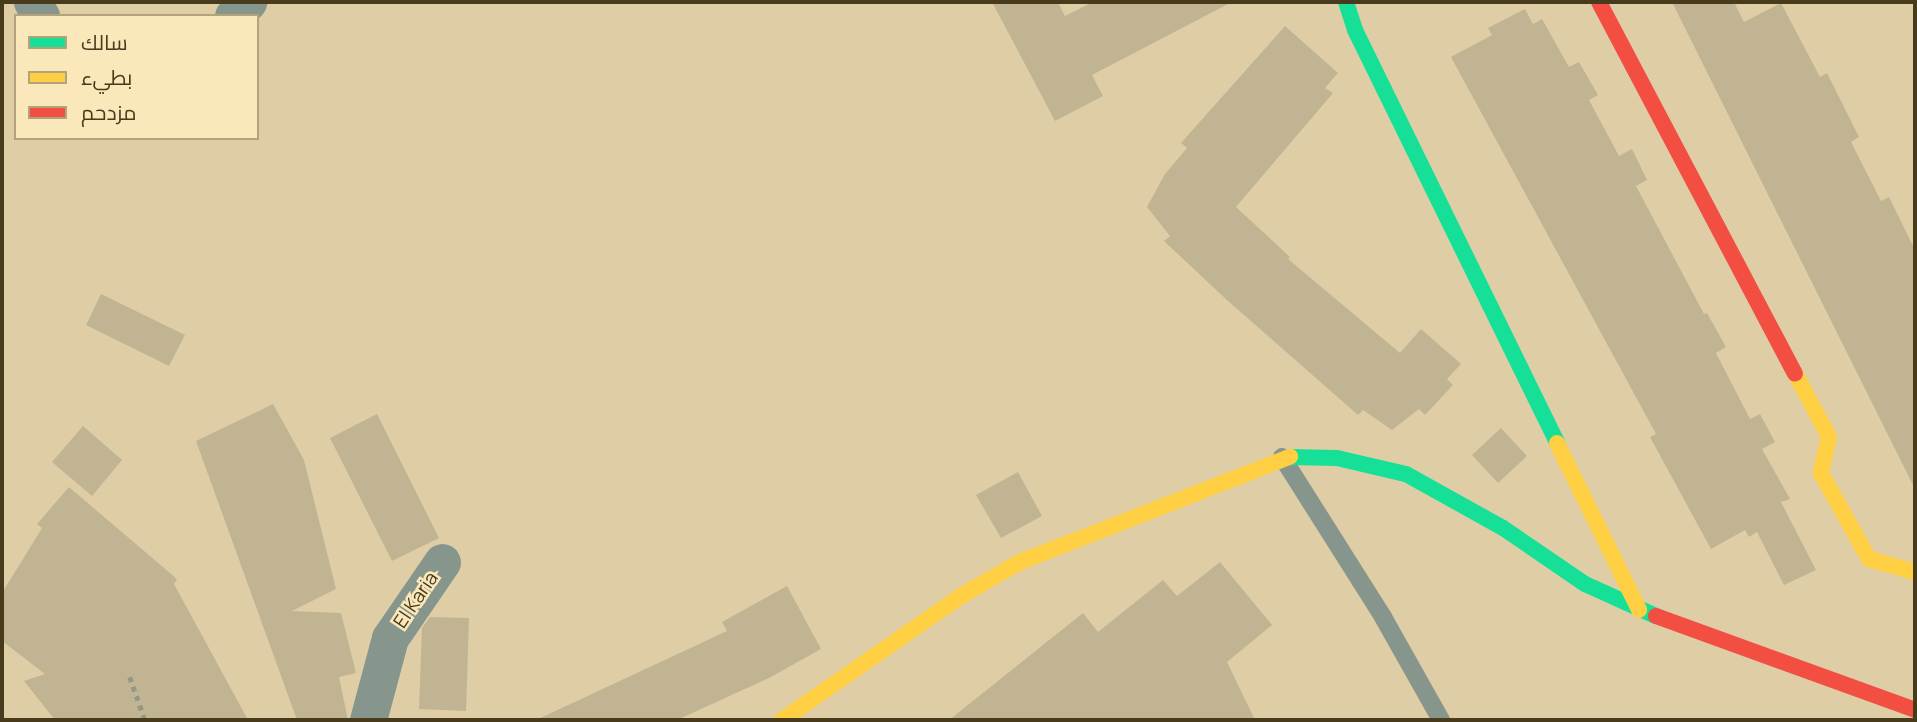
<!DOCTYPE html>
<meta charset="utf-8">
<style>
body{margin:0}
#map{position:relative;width:1917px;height:722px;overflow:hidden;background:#dfcea5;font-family:Manrope,Cairo,sans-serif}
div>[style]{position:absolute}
.building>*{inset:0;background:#c1b493}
.path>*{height:4.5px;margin-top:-2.25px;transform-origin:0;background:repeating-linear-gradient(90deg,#929787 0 5px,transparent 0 10px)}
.lane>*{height:18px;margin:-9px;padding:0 9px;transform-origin:9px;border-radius:9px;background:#87968c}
.street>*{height:37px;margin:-18.5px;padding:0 18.5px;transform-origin:18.5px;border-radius:18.5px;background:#87968c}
.fast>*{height:16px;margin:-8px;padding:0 8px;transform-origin:8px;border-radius:8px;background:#16e098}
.slow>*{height:16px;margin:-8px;padding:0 8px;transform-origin:8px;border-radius:8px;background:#ffcf43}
.jam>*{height:16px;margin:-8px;padding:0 8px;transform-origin:8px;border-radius:8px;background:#f24e42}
span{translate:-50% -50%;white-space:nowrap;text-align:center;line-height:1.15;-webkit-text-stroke:5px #fae8bb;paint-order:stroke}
.street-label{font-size:19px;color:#483b1c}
.frame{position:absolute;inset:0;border:4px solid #483b1c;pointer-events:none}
.legend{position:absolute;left:14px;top:14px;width:245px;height:126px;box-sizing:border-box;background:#fae8bb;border:2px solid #b3a37b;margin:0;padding:9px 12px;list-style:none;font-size:21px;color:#483b1c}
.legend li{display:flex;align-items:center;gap:14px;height:35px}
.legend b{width:35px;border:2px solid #b3a37b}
</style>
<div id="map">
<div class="building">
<div style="clip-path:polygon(992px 2px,1058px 2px,1065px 16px,1093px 2px,1232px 2px,1092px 75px,1103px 96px,1055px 121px)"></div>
<div style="clip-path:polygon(1672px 2px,1734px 2px,1744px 22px,1781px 3px,1820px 77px,1827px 73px,1859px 137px,1851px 142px,1881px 201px,1889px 197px,1915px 250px,1915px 489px)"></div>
<div style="clip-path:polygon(1525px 9px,1533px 24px,1542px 19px,1569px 67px,1579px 62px,1598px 95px,1589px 100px,1619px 156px,1632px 149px,1647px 180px,1636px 186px,1704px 314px,1707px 313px,1726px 347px,1716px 353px,1750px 419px,1760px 414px,1775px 442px,1762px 449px,1790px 499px,1781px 502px,1816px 570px,1784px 585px,1757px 532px,1749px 537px,1745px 530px,1711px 549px,1650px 437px,1656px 434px,1451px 57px,1492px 35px,1488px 28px)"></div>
<div style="clip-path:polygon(1285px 26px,1338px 73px,1325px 88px,1333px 93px,1236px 207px,1290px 257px,1288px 259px,1400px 353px,1421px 329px,1461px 364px,1447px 379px,1453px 385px,1425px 415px,1419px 409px,1392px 430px,1363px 410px,1358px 415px,1228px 301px,1164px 241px,1170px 236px,1147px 207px,1165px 174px,1187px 148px,1181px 143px)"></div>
<div style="clip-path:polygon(101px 294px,185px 335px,169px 366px,86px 325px)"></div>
<div style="clip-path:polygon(273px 404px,304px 460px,336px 589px,292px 611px,341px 613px,356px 673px,339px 677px,348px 720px,297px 720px,196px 441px)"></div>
<div style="clip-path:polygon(377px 414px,439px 538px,392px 561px,330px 438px)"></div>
<div style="clip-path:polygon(83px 426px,122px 460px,92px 496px,52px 462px)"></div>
<div style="clip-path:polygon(1501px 428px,1527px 456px,1498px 483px,1472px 455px)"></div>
<div style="clip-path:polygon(1018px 472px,1042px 516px,1001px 538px,976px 495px)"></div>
<div style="clip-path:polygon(69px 487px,177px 579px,174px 584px,248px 720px,55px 720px,24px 681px,45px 674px,2px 641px,2px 593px,42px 528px,37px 524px)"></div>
<div style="clip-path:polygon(1220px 562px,1272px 625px,1227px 662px,1255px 720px,949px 720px,1083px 613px,1098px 632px,1163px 580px,1177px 596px)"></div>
<div style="clip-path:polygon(787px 586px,821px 649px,769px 678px,677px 720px,536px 720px,727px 631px,722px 622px)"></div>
<div style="clip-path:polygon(430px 617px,469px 618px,466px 711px,419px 709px,422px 628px)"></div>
</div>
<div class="path">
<div style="left:130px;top:677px;width:46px;rotate:70.8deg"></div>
</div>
<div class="lane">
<div style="left:1282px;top:457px;width:189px;rotate:57.7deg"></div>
<div style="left:1383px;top:617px;width:118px;rotate:60.6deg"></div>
</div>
<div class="street">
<div style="left:32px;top:2px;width:17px;rotate:57deg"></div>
<div style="left:233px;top:16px;width:21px;rotate:-43deg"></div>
<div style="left:368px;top:720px;width:85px;rotate:-75deg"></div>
<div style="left:390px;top:638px;width:92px;rotate:-55.6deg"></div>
</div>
<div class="fast">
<div style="left:1346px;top:2px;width:29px;rotate:72deg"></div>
<div style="left:1355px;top:30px;width:460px;rotate:63.9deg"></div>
<div style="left:1290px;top:457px;width:47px;rotate:1.2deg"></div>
<div style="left:1337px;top:458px;width:71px;rotate:13.1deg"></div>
<div style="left:1406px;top:474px;width:111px;rotate:29.1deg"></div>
<div style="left:1503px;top:528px;width:99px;rotate:34.3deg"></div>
<div style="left:1585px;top:584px;width:78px;rotate:24.3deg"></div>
</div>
<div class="slow">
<div style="left:1795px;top:373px;width:72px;rotate:62deg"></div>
<div style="left:1829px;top:437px;width:37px;rotate:103deg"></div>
<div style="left:1821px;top:473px;width:98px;rotate:60.8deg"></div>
<div style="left:1869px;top:559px;width:48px;rotate:15.8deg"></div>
<div style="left:1557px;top:443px;width:186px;rotate:63.8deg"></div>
<div style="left:782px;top:720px;width:218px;rotate:-34.7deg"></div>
<div style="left:961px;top:596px;width:68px;rotate:-30deg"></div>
<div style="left:1020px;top:562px;width:290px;rotate:-21.3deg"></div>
</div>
<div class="jam">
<div style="left:1599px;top:2px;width:420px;rotate:62.2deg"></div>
<div style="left:1656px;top:616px;width:276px;rotate:19.9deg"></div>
</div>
<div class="street-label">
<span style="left:416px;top:600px;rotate:-56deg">El Karia</span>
</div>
<div class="frame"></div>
<ul class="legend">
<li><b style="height:9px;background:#16e098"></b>سالك</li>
<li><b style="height:9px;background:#ffcf43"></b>بطيء</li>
<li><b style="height:9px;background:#f24e42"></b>مزدحم</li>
</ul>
</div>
